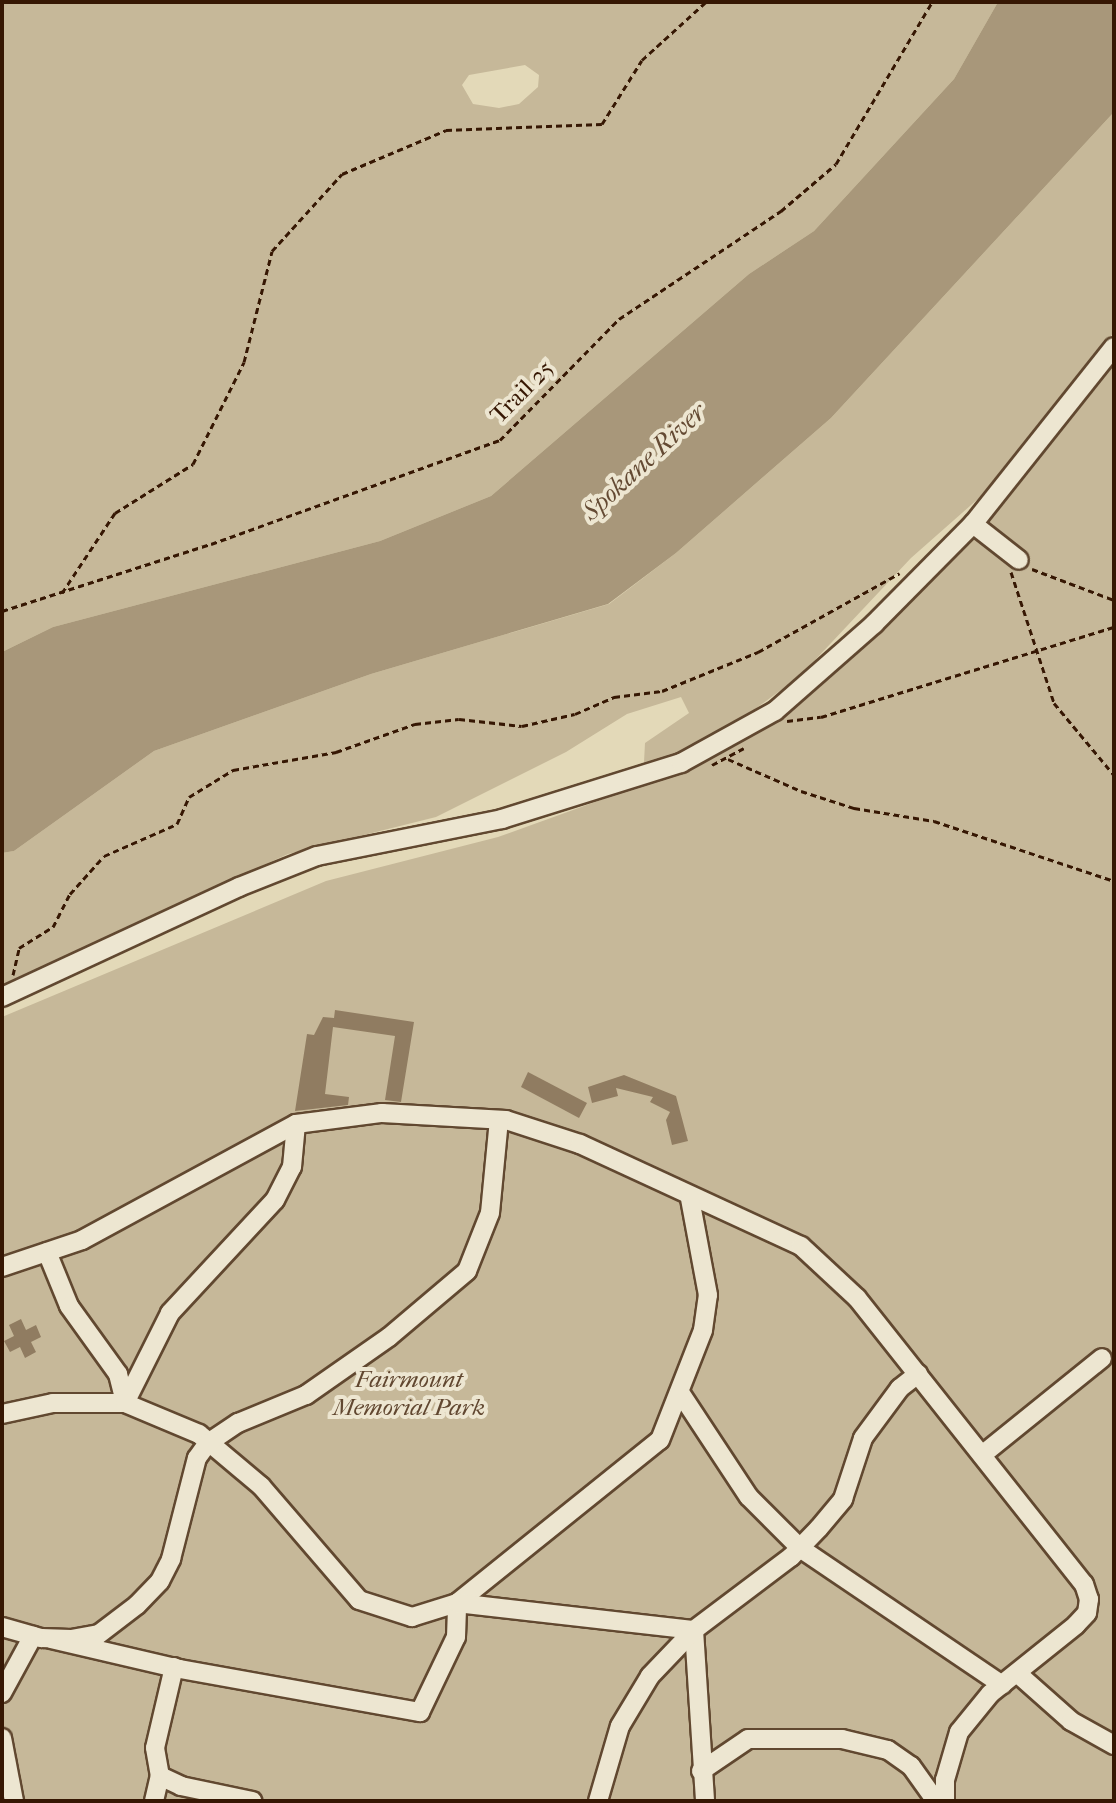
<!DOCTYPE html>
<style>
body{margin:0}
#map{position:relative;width:1116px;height:1803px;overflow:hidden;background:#e3d9b8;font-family:"IM FELL French Canon",serif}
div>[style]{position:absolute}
.green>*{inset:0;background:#c6b899}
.water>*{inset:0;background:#a8977a}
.building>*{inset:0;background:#907c61}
.path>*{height:3px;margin-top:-1.5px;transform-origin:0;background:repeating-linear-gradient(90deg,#361703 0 6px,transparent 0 10px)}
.roads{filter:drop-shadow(2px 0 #614830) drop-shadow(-2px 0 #614830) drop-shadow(0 2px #614830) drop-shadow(0 -2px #614830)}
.minor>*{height:18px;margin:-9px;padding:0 9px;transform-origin:9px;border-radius:9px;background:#ede6d1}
span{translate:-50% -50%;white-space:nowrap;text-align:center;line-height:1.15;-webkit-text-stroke:8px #ede6d1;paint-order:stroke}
.street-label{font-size:24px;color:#361703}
.park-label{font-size:24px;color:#614730;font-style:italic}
.water-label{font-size:26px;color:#644a33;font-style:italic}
.frame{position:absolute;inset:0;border:4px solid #361703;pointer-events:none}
</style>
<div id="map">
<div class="green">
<div style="clip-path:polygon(evenodd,2px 2px,998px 2px,954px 79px,814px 231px,749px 274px,491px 496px,380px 541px,53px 627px,2px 652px,2px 2px,525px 65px,539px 75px,538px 87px,519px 104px,499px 108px,473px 104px,462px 85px,469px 75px,525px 65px)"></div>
<div style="clip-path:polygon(1114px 112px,1114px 332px,979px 498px,911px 558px,800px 676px,736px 723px,663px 760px,644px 762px,645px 743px,689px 713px,681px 697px,627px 714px,566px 752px,436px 817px,288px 854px,2px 985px,2px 853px,14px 851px,154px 751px,371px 674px,609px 604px,676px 553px,831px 418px)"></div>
<div style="clip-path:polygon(1114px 361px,1114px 1801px,2px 1801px,2px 1017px,326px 881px,498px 837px,678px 772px,779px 718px,958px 547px,1030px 468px)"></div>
</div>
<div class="water">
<div style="clip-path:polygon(998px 2px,1114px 2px,1114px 112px,831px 418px,676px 553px,608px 604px,371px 674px,154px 751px,14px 851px,2px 853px,2px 652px,53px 627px,380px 541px,491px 496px,749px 274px,814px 231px,954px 79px)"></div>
</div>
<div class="building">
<div style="clip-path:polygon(335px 1010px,414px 1022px,401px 1102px,385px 1100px,395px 1036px,333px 1027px,325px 1094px,349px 1097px,348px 1105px,295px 1111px,307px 1034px,314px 1035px,323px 1017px,334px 1018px)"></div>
<div style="clip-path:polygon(528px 1072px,587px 1103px,579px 1118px,521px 1087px)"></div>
<div style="clip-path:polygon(624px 1075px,676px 1096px,688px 1141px,672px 1145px,666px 1120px,670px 1112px,650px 1102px,653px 1097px,616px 1088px,618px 1096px,592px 1103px,588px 1087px)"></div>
<div style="clip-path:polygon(21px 1319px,26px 1330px,36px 1325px,41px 1337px,31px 1342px,36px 1352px,25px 1358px,20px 1347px,10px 1352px,4px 1341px,14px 1336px,9px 1325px)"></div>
</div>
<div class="path">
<div style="left:1032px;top:569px;width:88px;rotate:20.7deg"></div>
<div style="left:1011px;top:572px;width:138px;rotate:71.8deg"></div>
<div style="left:1054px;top:703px;width:94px;rotate:50.2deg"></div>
<div style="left:62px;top:593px;width:96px;rotate:-56.5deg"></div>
<div style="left:115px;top:513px;width:92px;rotate:-32.1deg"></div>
<div style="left:193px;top:464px;width:114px;rotate:-63.4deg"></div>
<div style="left:244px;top:362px;width:114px;rotate:-75.8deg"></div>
<div style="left:272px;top:251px;width:104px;rotate:-47.7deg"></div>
<div style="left:342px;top:174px;width:113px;rotate:-22.9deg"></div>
<div style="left:446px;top:130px;width:156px;rotate:-2.2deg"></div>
<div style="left:602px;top:124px;width:75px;rotate:-58deg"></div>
<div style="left:642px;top:60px;width:86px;rotate:-42.2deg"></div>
<div style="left:2px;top:611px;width:219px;rotate:-17.8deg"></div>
<div style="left:211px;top:544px;width:307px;rotate:-19.8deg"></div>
<div style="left:500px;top:440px;width:170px;rotate:-45.5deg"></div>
<div style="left:619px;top:319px;width:195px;rotate:-33.7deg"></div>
<div style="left:781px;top:211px;width:72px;rotate:-40.5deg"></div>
<div style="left:836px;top:164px;width:188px;rotate:-59.3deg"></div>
<div style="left:787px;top:721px;width:34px;rotate:-7deg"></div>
<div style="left:821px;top:717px;width:307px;rotate:-17.1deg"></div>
<div style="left:728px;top:759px;width:80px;rotate:23.7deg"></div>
<div style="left:801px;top:791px;width:56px;rotate:17.8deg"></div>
<div style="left:854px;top:808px;width:81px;rotate:9.2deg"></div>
<div style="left:934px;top:821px;width:190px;rotate:18.4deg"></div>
<div style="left:712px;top:765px;width:36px;rotate:-28deg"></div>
<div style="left:13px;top:975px;width:28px;rotate:-77deg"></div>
<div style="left:19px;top:948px;width:40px;rotate:-32deg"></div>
<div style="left:53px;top:927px;width:37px;rotate:-63deg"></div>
<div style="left:70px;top:894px;width:51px;rotate:-48.2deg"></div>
<div style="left:104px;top:856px;width:80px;rotate:-23.7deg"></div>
<div style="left:177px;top:824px;width:30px;rotate:-66deg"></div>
<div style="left:189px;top:797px;width:52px;rotate:-31.5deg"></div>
<div style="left:233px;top:770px;width:105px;rotate:-9.9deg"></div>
<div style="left:336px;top:752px;width:84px;rotate:-19.5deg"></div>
<div style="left:415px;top:724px;width:44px;rotate:-6.5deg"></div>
<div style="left:459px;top:719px;width:63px;rotate:6.3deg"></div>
<div style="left:522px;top:726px;width:54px;rotate:-12.8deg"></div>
<div style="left:575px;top:714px;width:43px;rotate:-23.6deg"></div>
<div style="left:614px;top:697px;width:48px;rotate:-7.1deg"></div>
<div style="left:662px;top:691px;width:104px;rotate:-22.1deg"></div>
<div style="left:758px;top:652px;width:162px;rotate:-29.1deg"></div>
</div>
<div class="roads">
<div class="minor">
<div style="left:973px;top:524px;width:58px;rotate:38deg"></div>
<div style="left:2px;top:997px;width:261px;rotate:-24.9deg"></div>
<div style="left:239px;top:887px;width:84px;rotate:-21.7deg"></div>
<div style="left:317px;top:856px;width:189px;rotate:-11.3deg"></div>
<div style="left:502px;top:819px;width:188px;rotate:-17.4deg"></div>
<div style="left:681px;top:763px;width:107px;rotate:-29deg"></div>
<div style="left:775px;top:711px;width:132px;rotate:-41.3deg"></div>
<div style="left:874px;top:624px;width:141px;rotate:-45.3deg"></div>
<div style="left:973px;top:524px;width:226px;rotate:-51.5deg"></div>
<div style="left:47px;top:1252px;width:58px;rotate:67.8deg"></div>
<div style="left:69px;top:1306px;width:84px;rotate:54.2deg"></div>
<div style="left:118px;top:1374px;width:30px;rotate:76deg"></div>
<div style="left:2px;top:1267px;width:84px;rotate:-18.6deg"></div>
<div style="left:82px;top:1240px;width:243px;rotate:-28.5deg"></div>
<div style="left:296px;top:1124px;width:87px;rotate:-7.3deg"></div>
<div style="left:382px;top:1113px;width:124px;rotate:3.2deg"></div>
<div style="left:506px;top:1120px;width:78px;rotate:18deg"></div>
<div style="left:580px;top:1144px;width:243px;rotate:24.8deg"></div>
<div style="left:801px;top:1246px;width:76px;rotate:42.9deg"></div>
<div style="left:857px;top:1298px;width:365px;rotate:51.6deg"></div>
<div style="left:1084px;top:1584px;width:16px;rotate:72deg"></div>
<div style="left:1089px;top:1599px;width:14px;rotate:98deg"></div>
<div style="left:1087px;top:1613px;width:16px;rotate:133deg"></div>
<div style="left:1076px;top:1625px;width:110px;rotate:141.3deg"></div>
<div style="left:990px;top:1694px;width:49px;rotate:129.2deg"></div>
<div style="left:959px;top:1732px;width:50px;rotate:106.3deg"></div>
<div style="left:945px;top:1780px;width:21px;rotate:90deg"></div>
<div style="left:681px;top:1394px;width:123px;rotate:56.6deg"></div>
<div style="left:749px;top:1497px;width:72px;rotate:45deg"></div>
<div style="left:800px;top:1548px;width:244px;rotate:34.1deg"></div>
<div style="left:125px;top:1403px;width:101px;rotate:-63.4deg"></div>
<div style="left:170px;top:1313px;width:154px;rotate:-47.1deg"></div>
<div style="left:275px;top:1200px;width:37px;rotate:-63deg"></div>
<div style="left:292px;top:1167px;width:43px;rotate:-84.7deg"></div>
<div style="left:2px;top:1414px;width:52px;rotate:-12.2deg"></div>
<div style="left:53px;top:1403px;width:72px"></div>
<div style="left:125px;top:1403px;width:80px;rotate:22.7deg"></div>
<div style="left:199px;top:1434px;width:81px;rotate:40deg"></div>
<div style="left:261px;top:1486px;width:150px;rotate:49.3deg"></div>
<div style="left:359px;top:1600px;width:56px;rotate:17.8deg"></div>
<div style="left:412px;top:1617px;width:47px;rotate:-17.3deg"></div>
<div style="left:457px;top:1603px;width:260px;rotate:-38.8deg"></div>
<div style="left:660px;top:1440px;width:118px;rotate:-68.6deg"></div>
<div style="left:703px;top:1330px;width:35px;rotate:-82deg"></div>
<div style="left:708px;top:1295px;width:98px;rotate:-100.6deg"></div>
<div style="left:982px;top:1455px;width:154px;rotate:-38.9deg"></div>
<div style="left:2px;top:1627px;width:41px;rotate:15.8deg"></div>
<div style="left:41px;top:1638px;width:30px;rotate:2deg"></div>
<div style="left:71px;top:1639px;width:28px;rotate:-10deg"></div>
<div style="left:99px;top:1634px;width:48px;rotate:-37.3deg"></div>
<div style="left:137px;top:1605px;width:33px;rotate:-46deg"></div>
<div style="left:160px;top:1581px;width:25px;rotate:-63deg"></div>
<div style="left:171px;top:1559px;width:104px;rotate:-75.6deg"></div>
<div style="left:197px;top:1458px;width:19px;rotate:-54deg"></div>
<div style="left:208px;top:1443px;width:36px;rotate:-34deg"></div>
<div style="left:238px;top:1423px;width:74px;rotate:-22.4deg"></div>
<div style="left:306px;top:1395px;width:101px;rotate:-34.9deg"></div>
<div style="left:389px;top:1337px;width:102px;rotate:-40.2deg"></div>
<div style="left:467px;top:1271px;width:62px;rotate:-68.4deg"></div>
<div style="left:490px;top:1213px;width:93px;rotate:-84.5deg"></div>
<div style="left:694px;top:1630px;width:171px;rotate:86.3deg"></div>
<div style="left:51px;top:1639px;width:132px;rotate:13.1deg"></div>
<div style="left:180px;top:1669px;width:244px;rotate:10.2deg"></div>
<div style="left:420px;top:1712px;width:83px;rotate:-64.4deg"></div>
<div style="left:456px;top:1637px;width:34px;rotate:-88deg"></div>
<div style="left:457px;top:1603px;width:239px;rotate:6.5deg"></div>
<div style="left:694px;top:1630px;width:121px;rotate:-37deg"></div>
<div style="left:791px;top:1557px;width:40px;rotate:-46deg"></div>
<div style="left:819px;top:1528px;width:38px;rotate:-50deg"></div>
<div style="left:843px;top:1499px;width:64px;rotate:-71.8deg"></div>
<div style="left:863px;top:1438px;width:62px;rotate:-53.5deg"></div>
<div style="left:900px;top:1388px;width:23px;rotate:-38deg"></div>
<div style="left:174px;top:1667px;width:83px;rotate:103.2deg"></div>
<div style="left:155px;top:1748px;width:28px;rotate:80deg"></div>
<div style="left:160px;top:1776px;width:23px;rotate:25deg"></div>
<div style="left:181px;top:1786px;width:73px;rotate:11.9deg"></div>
<div style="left:1017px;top:1673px;width:72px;rotate:41.6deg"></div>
<div style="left:1071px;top:1721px;width:49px;rotate:29.2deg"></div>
<div style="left:2px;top:1693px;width:65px;rotate:-61.5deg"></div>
<div style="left:2px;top:1738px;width:64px;rotate:79.2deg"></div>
<div style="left:701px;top:1771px;width:57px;rotate:-34.2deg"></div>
<div style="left:748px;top:1739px;width:94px"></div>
<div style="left:842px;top:1739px;width:47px;rotate:13.4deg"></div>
<div style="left:888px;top:1750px;width:28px;rotate:35deg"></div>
<div style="left:911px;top:1766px;width:43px;rotate:54.5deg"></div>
<div style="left:154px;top:1801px;width:26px;rotate:-77deg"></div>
<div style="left:598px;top:1801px;width:78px;rotate:-73.7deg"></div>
<div style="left:620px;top:1726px;width:58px;rotate:-59deg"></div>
<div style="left:650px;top:1676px;width:64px;rotate:-46.3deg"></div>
</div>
</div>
<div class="street-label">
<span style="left:522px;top:392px;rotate:-45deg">Trail 25</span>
</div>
<div class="park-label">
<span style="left:409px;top:1394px">Fairmount<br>Memorial Park</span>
</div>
<div class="water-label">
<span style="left:644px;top:462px;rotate:-43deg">Spokane River</span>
</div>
<div class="frame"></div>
</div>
